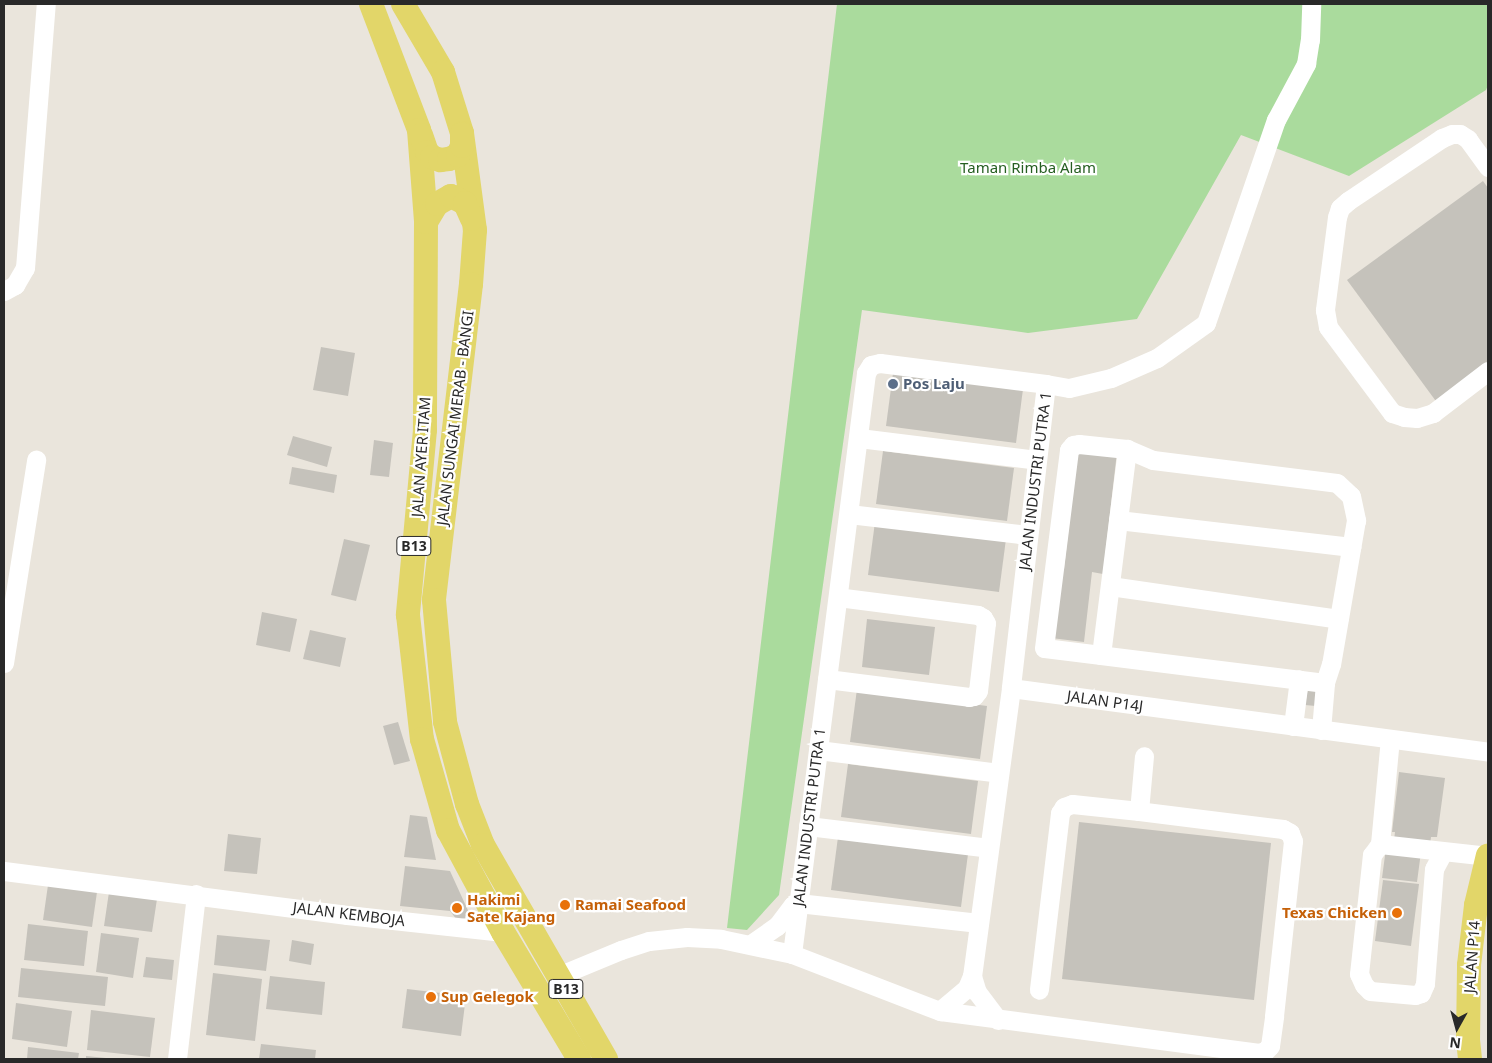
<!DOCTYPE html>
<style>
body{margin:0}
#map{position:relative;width:1492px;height:1063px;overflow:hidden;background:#eae5dc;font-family:"Noto Sans",sans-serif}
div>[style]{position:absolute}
.green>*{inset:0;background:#aadb9d}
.building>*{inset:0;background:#c5c2bb}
.minor>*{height:19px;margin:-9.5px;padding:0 9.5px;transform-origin:9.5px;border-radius:9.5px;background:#fff}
.major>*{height:24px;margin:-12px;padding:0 12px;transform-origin:12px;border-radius:12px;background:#e2d669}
.dots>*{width:14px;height:14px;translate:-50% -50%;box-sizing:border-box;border:2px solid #fff;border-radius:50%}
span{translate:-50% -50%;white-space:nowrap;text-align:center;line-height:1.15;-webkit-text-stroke:4.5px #fff;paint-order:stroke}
.shield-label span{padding:1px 4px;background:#fff;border:1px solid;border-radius:4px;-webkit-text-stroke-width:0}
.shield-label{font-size:14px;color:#292929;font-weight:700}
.park-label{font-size:15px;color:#255e21}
.service-label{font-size:15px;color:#4e5e75;font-weight:700}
.left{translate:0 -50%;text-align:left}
.street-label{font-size:15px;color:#292929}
.food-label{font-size:15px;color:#c56008;font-weight:700}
.right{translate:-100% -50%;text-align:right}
.frame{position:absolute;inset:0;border:5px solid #292929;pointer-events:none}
.north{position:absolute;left:1432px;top:1003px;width:50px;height:50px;-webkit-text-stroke:4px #fff;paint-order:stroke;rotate:187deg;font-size:14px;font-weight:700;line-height:20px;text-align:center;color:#292929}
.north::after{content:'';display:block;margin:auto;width:18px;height:22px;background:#292929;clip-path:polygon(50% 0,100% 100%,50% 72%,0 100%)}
</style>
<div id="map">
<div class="green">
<div style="clip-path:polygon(837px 4px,1488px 4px,1488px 85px,1486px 90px,1349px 176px,1241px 135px,1137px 319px,1028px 333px,862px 310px,779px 895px,747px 930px,727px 928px)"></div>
</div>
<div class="building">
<div style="clip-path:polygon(1483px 181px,1488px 188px,1488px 367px,1438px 404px,1347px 280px)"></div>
<div style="clip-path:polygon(321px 347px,355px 353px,348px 396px,313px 390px)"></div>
<div style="clip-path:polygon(893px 373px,1023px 389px,1016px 443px,886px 426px)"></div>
<div style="clip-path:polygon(293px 436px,332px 447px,327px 467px,287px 455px)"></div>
<div style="clip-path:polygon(374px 440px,393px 443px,389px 477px,370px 475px)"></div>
<div style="clip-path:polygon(1078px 447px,1117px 452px,1103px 574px,1092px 572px,1084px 642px,1051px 638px,1059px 569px,1064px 569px)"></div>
<div style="clip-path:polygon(883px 451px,1014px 468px,1007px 521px,876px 504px)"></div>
<div style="clip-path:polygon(292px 467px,337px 475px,334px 493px,289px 484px)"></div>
<div style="clip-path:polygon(875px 522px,1006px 539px,999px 592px,868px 575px)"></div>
<div style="clip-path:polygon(344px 539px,370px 545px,356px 601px,331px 595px)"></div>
<div style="clip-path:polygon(262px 612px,297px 619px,290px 652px,256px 645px)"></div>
<div style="clip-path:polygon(867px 619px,935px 627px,929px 675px,862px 667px)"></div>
<div style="clip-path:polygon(310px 630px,346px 638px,340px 667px,303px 659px)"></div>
<div style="clip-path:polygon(1308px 688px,1329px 691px,1327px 707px,1305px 705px)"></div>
<div style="clip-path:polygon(857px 689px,987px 706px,980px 759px,850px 742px)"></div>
<div style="clip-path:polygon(398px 722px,410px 761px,394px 765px,383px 726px)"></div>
<div style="clip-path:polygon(848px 764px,978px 781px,971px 834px,841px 817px)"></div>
<div style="clip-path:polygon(1399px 772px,1445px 778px,1437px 837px,1431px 837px,1429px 853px,1421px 852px,1417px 882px,1382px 878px,1386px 848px,1393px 849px,1395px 832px,1392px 832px)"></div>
<div style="clip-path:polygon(410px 815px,427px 817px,436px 860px,404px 857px)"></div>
<div style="clip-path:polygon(1079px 822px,1271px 843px,1254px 1000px,1062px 979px)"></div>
<div style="clip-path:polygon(228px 834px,261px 838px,257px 874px,224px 871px)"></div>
<div style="clip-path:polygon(838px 837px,968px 854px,961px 907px,831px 890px)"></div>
<div style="clip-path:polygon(405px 866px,450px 871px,471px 917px,457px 920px,450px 911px,400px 906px)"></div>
<div style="clip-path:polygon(1383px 880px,1419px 884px,1411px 946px,1375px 941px)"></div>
<div style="clip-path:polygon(48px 885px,97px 892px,92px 927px,43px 920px)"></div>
<div style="clip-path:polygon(109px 892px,157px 899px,152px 932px,104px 926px)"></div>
<div style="clip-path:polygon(28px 924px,88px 931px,84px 966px,24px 960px)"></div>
<div style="clip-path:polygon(101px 933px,139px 938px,133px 978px,96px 972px)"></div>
<div style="clip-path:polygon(217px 935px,270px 940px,266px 971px,214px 965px)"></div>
<div style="clip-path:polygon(292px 940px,314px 944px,311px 965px,289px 961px)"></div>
<div style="clip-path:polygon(146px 957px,174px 960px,172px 980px,143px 977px)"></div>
<div style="clip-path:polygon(21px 968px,108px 977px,105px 1006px,18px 997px)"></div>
<div style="clip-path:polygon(213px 973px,262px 979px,255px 1041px,206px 1035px)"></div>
<div style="clip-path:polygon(270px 976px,325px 982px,322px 1015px,266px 1009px)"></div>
<div style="clip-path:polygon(407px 989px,466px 996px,461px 1036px,402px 1028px)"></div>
<div style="clip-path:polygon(16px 1003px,72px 1011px,67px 1047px,12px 1039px)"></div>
<div style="clip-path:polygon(91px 1010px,155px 1018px,150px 1057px,87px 1050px)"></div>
<div style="clip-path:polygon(261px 1044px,316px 1050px,315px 1059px,259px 1059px)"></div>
<div style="clip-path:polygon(28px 1047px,79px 1053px,78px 1059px,27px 1059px)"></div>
<div style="clip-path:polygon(86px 1056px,106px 1058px,106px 1059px,86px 1059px)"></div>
</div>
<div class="minor">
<div style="left:1488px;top:167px;width:34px;rotate:-126deg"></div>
<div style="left:1468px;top:139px;width:9px;rotate:-148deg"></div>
<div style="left:1460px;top:134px;width:8px;rotate:180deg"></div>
<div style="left:1452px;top:134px;width:11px;rotate:158deg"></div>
<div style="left:1442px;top:138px;width:113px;rotate:146.2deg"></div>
<div style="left:1348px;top:201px;width:11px;rotate:139deg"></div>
<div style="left:1340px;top:208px;width:9px;rotate:108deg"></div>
<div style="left:1337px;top:217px;width:94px;rotate:97.4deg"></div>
<div style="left:1325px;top:310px;width:17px;rotate:80deg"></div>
<div style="left:1328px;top:327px;width:107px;rotate:53.3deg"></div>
<div style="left:1392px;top:413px;width:13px;rotate:18deg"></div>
<div style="left:1404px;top:417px;width:13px;rotate:4deg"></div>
<div style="left:1417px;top:418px;width:17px;rotate:-17deg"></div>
<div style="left:1433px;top:413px;width:69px;rotate:-37.4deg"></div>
<div style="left:4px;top:291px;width:13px;rotate:-29deg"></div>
<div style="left:15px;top:285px;width:20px;rotate:-60deg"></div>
<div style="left:25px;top:268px;width:265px;rotate:-85.5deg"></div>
<div style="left:1046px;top:384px;width:23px;rotate:10deg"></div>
<div style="left:1069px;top:388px;width:43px;rotate:-13.4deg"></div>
<div style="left:1111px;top:378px;width:50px;rotate:-23.5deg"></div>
<div style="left:1157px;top:358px;width:60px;rotate:-35.5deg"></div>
<div style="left:1206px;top:323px;width:215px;rotate:-71deg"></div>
<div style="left:1276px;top:120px;width:64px;rotate:-61.8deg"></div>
<div style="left:1306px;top:64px;width:24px;rotate:-81deg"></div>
<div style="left:1310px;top:40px;width:36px;rotate:-88deg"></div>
<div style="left:859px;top:438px;width:179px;rotate:7deg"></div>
<div style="left:849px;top:514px;width:180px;rotate:6.7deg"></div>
<div style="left:1118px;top:520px;width:235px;rotate:6.6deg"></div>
<div style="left:1110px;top:586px;width:231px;rotate:8.2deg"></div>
<div style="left:1101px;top:655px;width:57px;rotate:-173deg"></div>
<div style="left:1044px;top:648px;width:200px;rotate:-82.8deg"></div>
<div style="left:1069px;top:450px;width:6px;rotate:-51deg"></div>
<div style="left:1073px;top:445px;width:6px;rotate:-9deg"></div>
<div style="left:1079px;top:444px;width:48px;rotate:5.9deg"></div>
<div style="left:1127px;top:449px;width:28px;rotate:23deg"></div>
<div style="left:1153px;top:460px;width:185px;rotate:7.1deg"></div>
<div style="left:1337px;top:483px;width:19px;rotate:43deg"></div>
<div style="left:1351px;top:496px;width:25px;rotate:78deg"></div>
<div style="left:1356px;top:520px;width:146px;rotate:99.8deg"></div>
<div style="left:1331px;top:664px;width:20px;rotate:108deg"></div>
<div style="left:1325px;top:683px;width:226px;rotate:-172.9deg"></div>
<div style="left:1101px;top:655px;width:208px;rotate:-82.8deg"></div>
<div style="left:4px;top:663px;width:206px;rotate:-81deg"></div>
<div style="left:827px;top:679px;width:143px;rotate:7.2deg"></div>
<div style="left:969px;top:697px;width:5px;rotate:-11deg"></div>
<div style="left:974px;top:696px;width:6px;rotate:-51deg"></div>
<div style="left:978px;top:691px;width:68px;rotate:-83.3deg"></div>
<div style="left:986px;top:623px;width:6px;rotate:-121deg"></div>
<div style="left:983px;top:618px;width:6px;rotate:-149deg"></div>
<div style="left:978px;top:615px;width:141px;rotate:-172.7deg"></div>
<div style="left:1011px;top:688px;width:481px;rotate:7.6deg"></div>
<div style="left:1293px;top:726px;width:47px;rotate:-82.7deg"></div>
<div style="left:1321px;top:730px;width:47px;rotate:-85.1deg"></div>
<div style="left:818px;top:750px;width:182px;rotate:7.2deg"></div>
<div style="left:1139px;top:811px;width:55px;rotate:-84.8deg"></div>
<div style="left:808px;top:826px;width:182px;rotate:6.9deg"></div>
<div style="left:1380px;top:844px;width:105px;rotate:-84.6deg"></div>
<div style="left:1443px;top:852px;width:19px;rotate:118deg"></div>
<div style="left:1434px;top:869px;width:115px;rotate:94.5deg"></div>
<div style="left:1425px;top:984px;width:10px;rotate:114deg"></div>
<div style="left:1421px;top:993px;width:6px;rotate:162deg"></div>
<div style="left:1415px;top:995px;width:45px;rotate:-174.9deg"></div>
<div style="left:1370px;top:991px;width:8px;rotate:-135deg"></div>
<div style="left:1364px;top:985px;width:12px;rotate:-114deg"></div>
<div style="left:1359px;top:974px;width:120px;rotate:-83.8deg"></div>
<div style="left:1372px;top:855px;width:14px;rotate:-54deg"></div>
<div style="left:1380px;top:844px;width:109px;rotate:6.3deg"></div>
<div style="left:4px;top:871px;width:346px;rotate:7.3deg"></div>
<div style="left:347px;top:915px;width:157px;rotate:6.2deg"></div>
<div style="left:751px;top:944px;width:32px;rotate:-35deg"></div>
<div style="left:777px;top:926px;width:26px;rotate:-53deg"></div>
<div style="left:793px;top:905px;width:5px;rotate:-22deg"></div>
<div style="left:798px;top:903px;width:182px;rotate:6.3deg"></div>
<div style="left:792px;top:954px;width:586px;rotate:-82.74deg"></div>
<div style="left:866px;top:373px;width:9px;rotate:-58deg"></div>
<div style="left:871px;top:365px;width:9px;rotate:-13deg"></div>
<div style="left:880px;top:363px;width:167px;rotate:7.2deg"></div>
<div style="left:1046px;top:384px;width:306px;rotate:96.6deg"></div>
<div style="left:1011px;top:688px;width:291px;rotate:97.7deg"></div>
<div style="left:972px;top:976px;width:13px;rotate:113deg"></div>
<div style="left:967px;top:988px;width:35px;rotate:140deg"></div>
<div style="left:558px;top:976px;width:68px;rotate:-22.4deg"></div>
<div style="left:621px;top:950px;width:29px;rotate:-18deg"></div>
<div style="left:649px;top:941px;width:38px;rotate:-6deg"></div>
<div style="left:687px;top:937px;width:34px;rotate:3deg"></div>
<div style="left:721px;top:939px;width:73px;rotate:11.9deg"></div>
<div style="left:792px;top:954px;width:159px;rotate:21.1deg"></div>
<div style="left:940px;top:1011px;width:322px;rotate:7.5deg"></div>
<div style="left:1259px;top:1053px;width:6px;rotate:-18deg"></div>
<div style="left:1265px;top:1051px;width:7px;rotate:-45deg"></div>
<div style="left:1270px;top:1046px;width:30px;rotate:-82deg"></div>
<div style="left:1274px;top:1016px;width:176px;rotate:-83.8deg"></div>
<div style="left:1293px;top:841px;width:9px;rotate:-111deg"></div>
<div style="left:1290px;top:833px;width:8px;rotate:-150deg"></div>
<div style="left:1283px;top:829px;width:145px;rotate:-172.9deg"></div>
<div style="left:1139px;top:811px;width:67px;rotate:-174deg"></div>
<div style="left:1072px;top:804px;width:9px;rotate:159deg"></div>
<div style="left:1064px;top:807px;width:7px;rotate:124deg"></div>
<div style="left:1060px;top:813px;width:178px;rotate:96.8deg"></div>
<div style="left:972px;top:976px;width:17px;rotate:73deg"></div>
<div style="left:977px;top:992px;width:35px;rotate:53deg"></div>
<div style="left:177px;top:1059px;width:166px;rotate:-83.4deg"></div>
</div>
<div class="major">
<div style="left:371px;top:4px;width:135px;rotate:69.1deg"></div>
<div style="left:419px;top:130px;width:92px;rotate:85.6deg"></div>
<div style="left:426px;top:222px;width:208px;rotate:90.3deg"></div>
<div style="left:425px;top:430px;width:186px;rotate:95.3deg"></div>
<div style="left:408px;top:615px;width:125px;rotate:83.6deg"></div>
<div style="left:422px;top:739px;width:95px;rotate:74.1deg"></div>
<div style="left:448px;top:830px;width:116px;rotate:61.7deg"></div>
<div style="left:503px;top:932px;width:148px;rotate:59.1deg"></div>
<div style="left:403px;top:4px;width:79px;rotate:59.5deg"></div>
<div style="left:443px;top:72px;width:64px;rotate:72.7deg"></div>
<div style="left:462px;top:133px;width:98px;rotate:82.4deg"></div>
<div style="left:475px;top:230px;width:54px;rotate:94.2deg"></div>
<div style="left:471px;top:284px;width:318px;rotate:96.7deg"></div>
<div style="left:434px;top:600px;width:122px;rotate:84.8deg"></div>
<div style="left:445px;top:722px;width:85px;rotate:75deg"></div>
<div style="left:467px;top:804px;width:44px;rotate:68.7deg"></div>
<div style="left:483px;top:845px;width:247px;rotate:60.1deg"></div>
<div style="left:421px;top:135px;width:18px;rotate:71deg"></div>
<div style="left:427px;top:152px;width:7px;rotate:45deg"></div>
<div style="left:432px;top:157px;width:9px;rotate:21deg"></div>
<div style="left:440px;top:160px;width:9px;rotate:-6deg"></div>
<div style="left:449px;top:159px;width:10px;rotate:-24deg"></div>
<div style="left:458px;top:155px;width:10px;rotate:-66deg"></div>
<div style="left:462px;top:146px;width:12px;rotate:-90deg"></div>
<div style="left:426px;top:222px;width:21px;rotate:-59deg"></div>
<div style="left:437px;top:204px;width:16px;rotate:-30deg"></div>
<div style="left:451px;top:196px;width:16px;rotate:27deg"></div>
<div style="left:465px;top:203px;width:17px;rotate:66deg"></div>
<div style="left:1470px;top:1059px;width:19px;rotate:-96deg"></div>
<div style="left:1468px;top:1040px;width:75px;rotate:-89.2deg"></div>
<div style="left:1469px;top:965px;width:60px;rotate:-83.3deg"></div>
<div style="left:1476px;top:905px;width:51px;rotate:-76.5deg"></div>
</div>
<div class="dots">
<div style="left:893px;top:384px;background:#5c6f8a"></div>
<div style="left:565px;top:905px;background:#e8710a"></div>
<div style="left:457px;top:908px;background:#e8710a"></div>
<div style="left:1397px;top:913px;background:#e8710a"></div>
<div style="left:431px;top:997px;background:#e8710a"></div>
</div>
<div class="shield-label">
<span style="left:414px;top:546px">B13</span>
<span style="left:566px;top:989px">B13</span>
</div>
<div class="park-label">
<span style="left:1028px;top:168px">Taman Rimba Alam</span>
</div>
<div class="service-label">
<span class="left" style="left:903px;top:384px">Pos Laju</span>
</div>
<div class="street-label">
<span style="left:455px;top:418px;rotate:-83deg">JALAN SUNGAI MERAB - BANGI</span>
<span style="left:421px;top:457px;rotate:-86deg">JALAN AYER ITAM</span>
<span style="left:1035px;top:481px;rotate:-83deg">JALAN INDUSTRI PUTRA 1</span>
<span style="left:1105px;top:701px;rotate:8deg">JALAN P14J</span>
<span style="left:809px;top:817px;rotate:-83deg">JALAN INDUSTRI PUTRA 1</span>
<span style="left:349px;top:914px;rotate:7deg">JALAN KEMBOJA</span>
<span style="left:1472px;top:957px;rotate:-86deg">JALAN P14</span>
</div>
<div class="food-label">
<span class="left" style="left:467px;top:908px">Hakimi<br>Sate Kajang</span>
<span class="left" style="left:575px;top:905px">Ramai Seafood</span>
<span class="right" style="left:1387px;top:913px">Texas Chicken</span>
<span class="left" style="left:441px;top:997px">Sup Gelegok</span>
</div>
<div class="frame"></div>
<div class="north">N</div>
</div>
